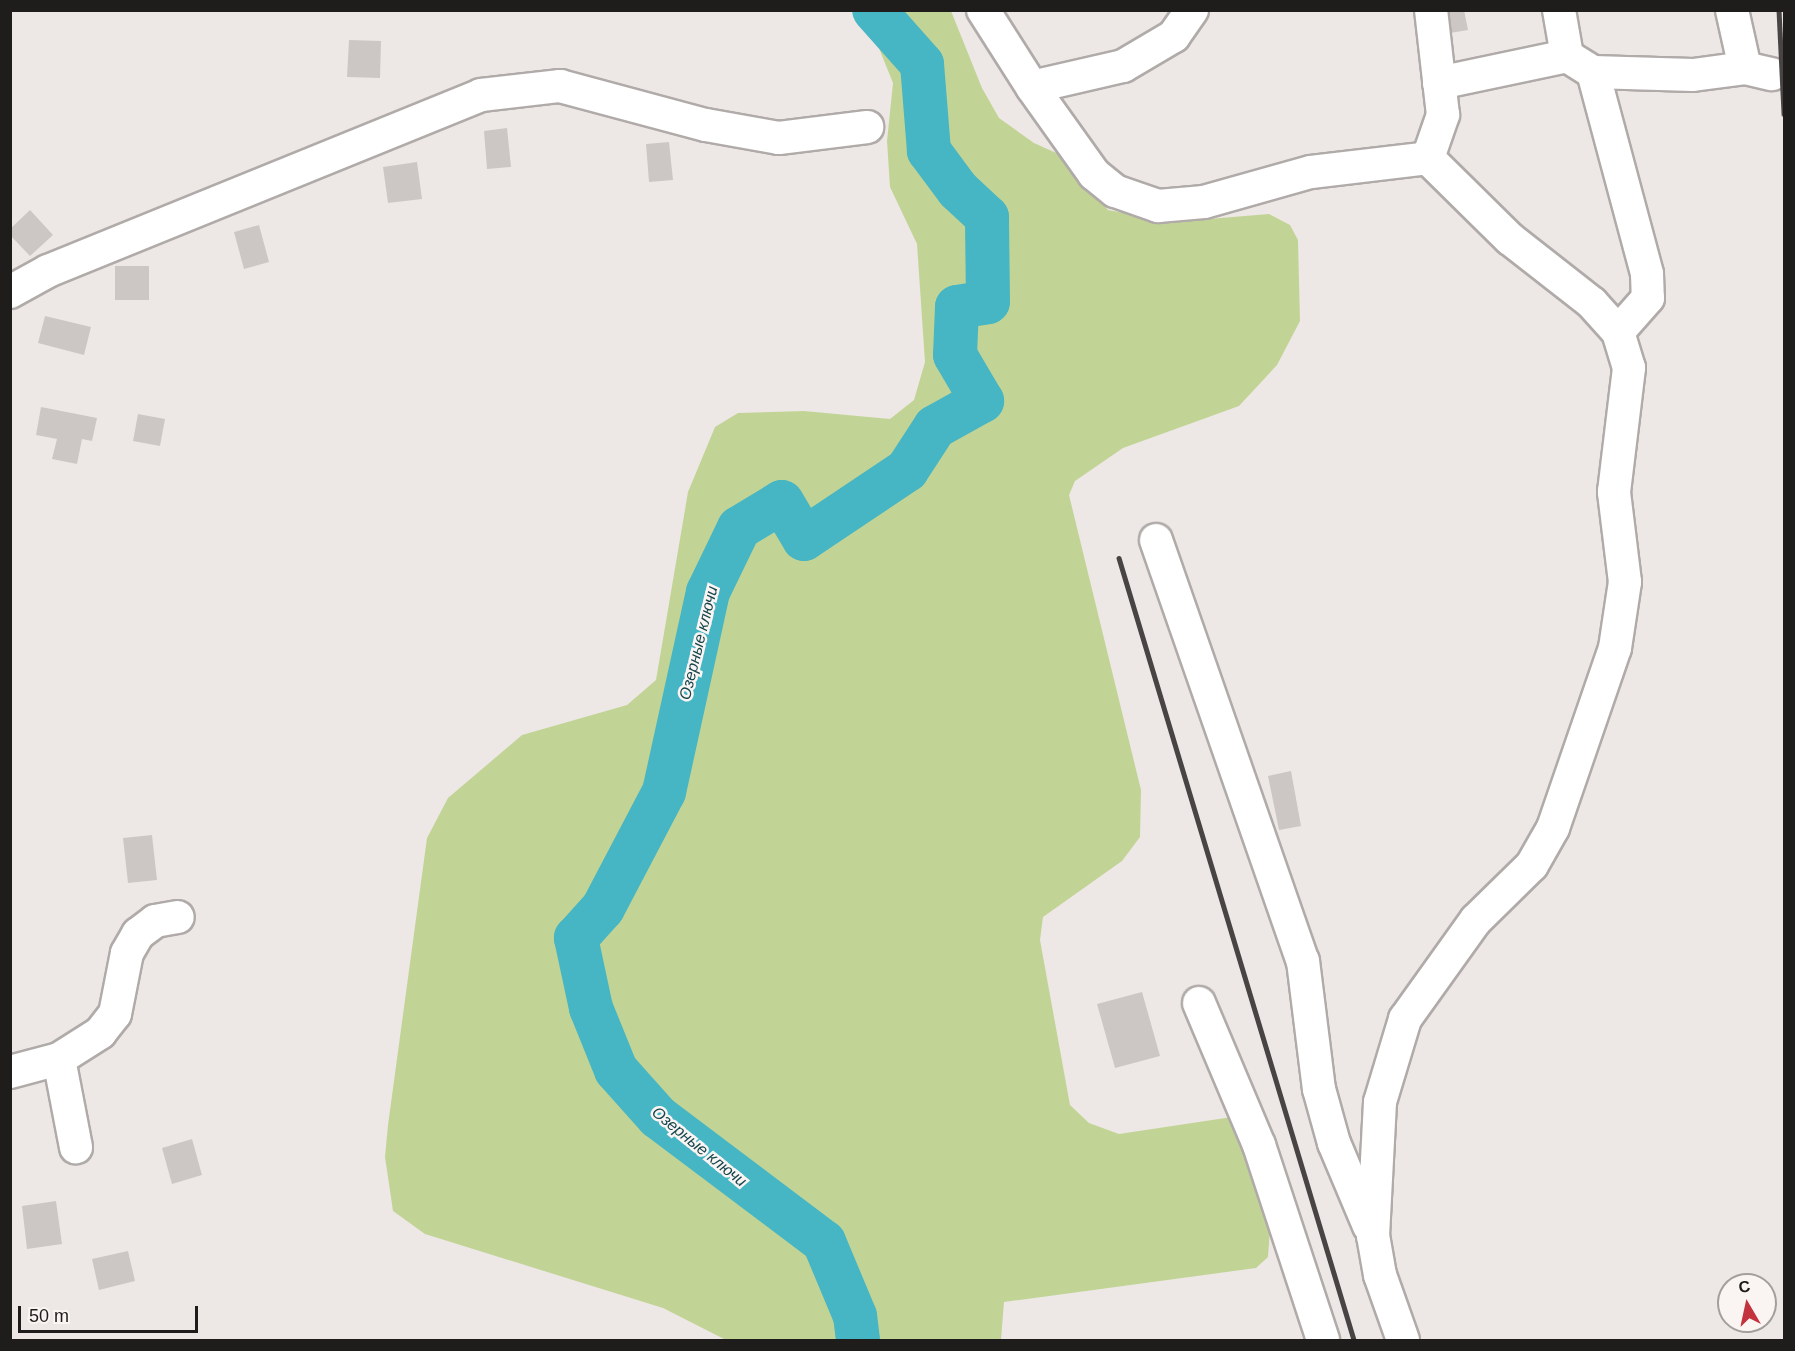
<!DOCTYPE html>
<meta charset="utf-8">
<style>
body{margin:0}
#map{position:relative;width:1795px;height:1351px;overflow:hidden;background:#ede8e6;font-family:Arial,sans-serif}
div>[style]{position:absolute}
.green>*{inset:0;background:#c2d495}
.river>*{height:44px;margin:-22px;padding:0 22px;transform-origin:22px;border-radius:22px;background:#46b5c4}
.building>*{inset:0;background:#ccc7c5}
.roads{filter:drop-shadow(2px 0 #b0aba9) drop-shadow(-2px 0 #b0aba9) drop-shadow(0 2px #b0aba9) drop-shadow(0 -2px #b0aba9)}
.minor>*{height:32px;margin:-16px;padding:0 16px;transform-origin:16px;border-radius:16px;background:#fff}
.rail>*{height:4.5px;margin:-2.25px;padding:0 2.25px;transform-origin:2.25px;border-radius:2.25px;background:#474443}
span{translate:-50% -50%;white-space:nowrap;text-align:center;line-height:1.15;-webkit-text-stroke:5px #faf5f3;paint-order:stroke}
.water-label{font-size:16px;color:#15464d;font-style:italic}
.frame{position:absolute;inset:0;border:12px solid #1f1d1c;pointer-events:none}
.north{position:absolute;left:1717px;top:1273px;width:60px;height:60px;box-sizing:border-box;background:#faf5f3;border:2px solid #a29f9d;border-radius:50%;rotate:351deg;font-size:16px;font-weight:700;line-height:24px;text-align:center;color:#1f1d1c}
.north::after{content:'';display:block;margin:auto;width:21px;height:27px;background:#c3333e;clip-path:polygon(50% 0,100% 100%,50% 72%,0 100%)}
.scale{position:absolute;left:18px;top:1306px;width:180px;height:27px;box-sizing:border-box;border:3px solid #1f1d1c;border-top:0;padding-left:8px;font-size:18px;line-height:21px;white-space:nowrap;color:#1f1d1c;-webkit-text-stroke:4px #faf5f3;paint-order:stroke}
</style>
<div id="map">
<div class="green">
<div style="clip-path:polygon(864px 11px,951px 11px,982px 88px,999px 118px,1034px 143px,1063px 156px,1108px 210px,1172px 222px,1269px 214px,1290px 225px,1298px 240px,1300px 321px,1277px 365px,1239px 406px,1123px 448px,1075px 481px,1069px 495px,1141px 790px,1140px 837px,1122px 861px,1043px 917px,1040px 940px,1070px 1105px,1089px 1123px,1119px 1134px,1232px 1117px,1270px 1229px,1268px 1257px,1256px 1268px,1004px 1302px,1001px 1340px,726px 1340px,663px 1308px,425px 1234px,393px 1211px,385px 1157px,388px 1125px,427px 838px,448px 798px,522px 735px,627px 705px,656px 680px,688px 492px,715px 427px,738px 413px,804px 411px,890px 419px,914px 400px,925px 362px,917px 244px,890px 187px,887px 141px,893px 83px)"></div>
</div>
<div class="river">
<div style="left:858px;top:1340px;width:24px;rotate:-97deg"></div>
<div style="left:855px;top:1316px;width:80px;rotate:-112.7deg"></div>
<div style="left:824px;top:1242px;width:208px;rotate:-143deg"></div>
<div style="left:658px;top:1117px;width:63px;rotate:-131.8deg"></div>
<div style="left:616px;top:1070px;width:67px;rotate:-112deg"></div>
<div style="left:591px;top:1008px;width:72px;rotate:-102.1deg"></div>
<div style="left:576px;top:938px;width:40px;rotate:-48deg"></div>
<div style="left:603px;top:908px;width:131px;rotate:-62.3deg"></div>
<div style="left:664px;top:792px;width:205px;rotate:-77.6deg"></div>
<div style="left:708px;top:592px;width:71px;rotate:-64.2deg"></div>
<div style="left:739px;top:528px;width:50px;rotate:-31.2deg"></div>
<div style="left:782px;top:502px;width:43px;rotate:59.3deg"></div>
<div style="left:804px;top:539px;width:124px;rotate:-33.8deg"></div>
<div style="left:907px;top:470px;width:51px;rotate:-56.9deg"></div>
<div style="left:935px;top:427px;width:54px;rotate:-29deg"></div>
<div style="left:982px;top:401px;width:53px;rotate:-120.4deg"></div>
<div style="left:955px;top:355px;width:48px;rotate:-87.6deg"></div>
<div style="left:957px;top:307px;width:31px;rotate:-9deg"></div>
<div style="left:988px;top:302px;width:85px;rotate:-90.7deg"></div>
<div style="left:987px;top:217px;width:40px;rotate:-137deg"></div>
<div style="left:958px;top:190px;width:49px;rotate:-126.6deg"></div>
<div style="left:929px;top:151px;width:87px;rotate:-94.6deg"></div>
<div style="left:922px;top:64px;width:72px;rotate:-131.6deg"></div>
</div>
<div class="building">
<div style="clip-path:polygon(1447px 10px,1464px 10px,1468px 30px,1450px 33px)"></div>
<div style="clip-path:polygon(349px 40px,381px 41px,380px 78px,347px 77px)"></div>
<div style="clip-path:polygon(507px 128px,511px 167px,487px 169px,484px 131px)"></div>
<div style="clip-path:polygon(669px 142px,673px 180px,649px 182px,646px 144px)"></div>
<div style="clip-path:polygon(417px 162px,422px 199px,388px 203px,383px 167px)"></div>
<div style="clip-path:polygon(30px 210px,53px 235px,30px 256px,10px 235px,10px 229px)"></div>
<div style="clip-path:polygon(259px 225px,269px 262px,244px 269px,234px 232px)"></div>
<div style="clip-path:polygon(115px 266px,149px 266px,149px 300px,115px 300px)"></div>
<div style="clip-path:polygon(45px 316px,91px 327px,84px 355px,38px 343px)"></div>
<div style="clip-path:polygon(41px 407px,97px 418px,92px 441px,82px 439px,77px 464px,52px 459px,57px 439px,36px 435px)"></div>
<div style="clip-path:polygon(138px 414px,165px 419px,160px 446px,133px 441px)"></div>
<div style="clip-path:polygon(1291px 771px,1301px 826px,1279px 830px,1268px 776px)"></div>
<div style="clip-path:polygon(152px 835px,157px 880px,128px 883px,123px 838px)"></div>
<div style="clip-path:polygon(1142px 992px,1160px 1056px,1115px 1068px,1097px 1004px)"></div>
<div style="clip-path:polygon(192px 1139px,202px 1175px,172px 1184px,162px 1148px)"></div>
<div style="clip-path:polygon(56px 1201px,62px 1244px,27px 1249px,22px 1206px)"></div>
<div style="clip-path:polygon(128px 1251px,135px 1281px,99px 1290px,92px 1259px)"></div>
</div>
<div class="roads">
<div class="minor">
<div style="left:983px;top:10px;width:91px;rotate:57.5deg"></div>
<div style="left:1192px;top:10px;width:32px;rotate:125deg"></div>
<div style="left:1174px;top:36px;width:59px;rotate:149.5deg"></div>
<div style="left:1123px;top:66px;width:93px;rotate:167deg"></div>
<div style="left:1032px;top:87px;width:107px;rotate:54.5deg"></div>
<div style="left:1094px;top:174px;width:27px;rotate:39deg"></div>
<div style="left:1115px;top:191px;width:46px;rotate:19.2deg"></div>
<div style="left:1158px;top:206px;width:46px;rotate:-5deg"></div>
<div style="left:1204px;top:202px;width:111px;rotate:-15.7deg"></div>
<div style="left:1311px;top:172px;width:118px;rotate:-6.8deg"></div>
<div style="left:1428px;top:158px;width:46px;rotate:-70.8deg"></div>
<div style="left:1443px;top:115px;width:106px;rotate:-96.5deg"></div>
<div style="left:1559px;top:10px;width:47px;rotate:80.1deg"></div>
<div style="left:1732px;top:10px;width:59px;rotate:77.4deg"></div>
<div style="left:1593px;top:72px;width:209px;rotate:75deg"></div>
<div style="left:1647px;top:274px;width:24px;rotate:88deg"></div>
<div style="left:1648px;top:298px;width:45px;rotate:131.4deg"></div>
<div style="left:1439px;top:83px;width:131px;rotate:-11.9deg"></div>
<div style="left:1567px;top:56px;width:31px;rotate:32deg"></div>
<div style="left:1593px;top:72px;width:100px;rotate:1.7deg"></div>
<div style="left:1693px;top:75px;width:52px;rotate:-7.7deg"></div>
<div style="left:1745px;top:68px;width:28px;rotate:13deg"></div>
<div style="left:10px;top:292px;width:43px;rotate:-28.9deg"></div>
<div style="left:48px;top:271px;width:467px;rotate:-22.1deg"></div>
<div style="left:481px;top:95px;width:80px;rotate:-6.5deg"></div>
<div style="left:560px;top:86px;width:151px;rotate:15deg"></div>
<div style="left:706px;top:125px;width:74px;rotate:10.1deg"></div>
<div style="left:779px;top:138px;width:89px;rotate:-7.1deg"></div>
<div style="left:1156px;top:540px;width:446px;rotate:70.8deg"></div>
<div style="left:1303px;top:961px;width:129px;rotate:82.9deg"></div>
<div style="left:1319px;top:1089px;width:56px;rotate:74.5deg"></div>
<div style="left:1334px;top:1143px;width:90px;rotate:67.1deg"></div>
<div style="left:1199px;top:1003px;width:154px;rotate:67.1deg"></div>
<div style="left:1259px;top:1145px;width:205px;rotate:71.8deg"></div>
<div style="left:59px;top:1059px;width:90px;rotate:79.1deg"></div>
<div style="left:10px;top:1072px;width:51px;rotate:-14.9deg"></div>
<div style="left:59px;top:1059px;width:49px;rotate:-32.4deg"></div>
<div style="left:100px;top:1033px;width:24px;rotate:-52deg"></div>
<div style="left:115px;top:1014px;width:62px;rotate:-78.9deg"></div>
<div style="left:127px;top:953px;width:22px;rotate:-60deg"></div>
<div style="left:138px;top:934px;width:21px;rotate:-37deg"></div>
<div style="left:155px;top:921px;width:23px;rotate:-10deg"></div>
<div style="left:1403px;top:1340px;width:69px;rotate:-109.5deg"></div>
<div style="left:1380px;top:1275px;width:40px;rotate:-100deg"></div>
<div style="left:1373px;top:1236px;width:134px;rotate:-87deg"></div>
<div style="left:1380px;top:1102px;width:87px;rotate:-73.2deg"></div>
<div style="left:1405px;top:1019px;width:122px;rotate:-54.4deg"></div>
<div style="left:1476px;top:920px;width:78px;rotate:-44.5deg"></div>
<div style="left:1532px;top:865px;width:43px;rotate:-60.4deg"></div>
<div style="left:1553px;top:828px;width:190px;rotate:-71deg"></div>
<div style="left:1615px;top:648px;width:67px;rotate:-81.4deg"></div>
<div style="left:1625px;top:582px;width:91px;rotate:-97deg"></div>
<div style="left:1614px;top:492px;width:125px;rotate:-83.1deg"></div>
<div style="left:1629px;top:368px;width:38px;rotate:-107deg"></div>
<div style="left:1618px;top:332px;width:39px;rotate:-132deg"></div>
<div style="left:1592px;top:303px;width:104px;rotate:-142deg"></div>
<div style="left:1510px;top:239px;width:115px;rotate:-135.4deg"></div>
</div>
</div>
<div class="rail">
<div style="left:1779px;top:10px;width:104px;rotate:87.2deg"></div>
<div style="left:1119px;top:558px;width:817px;rotate:73.27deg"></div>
</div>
<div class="water-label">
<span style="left:699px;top:643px;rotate:-76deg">Озерные ключи</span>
<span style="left:699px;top:1147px;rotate:39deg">Озерные ключи</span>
</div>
<div class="frame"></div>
<div class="north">С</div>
<div class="scale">50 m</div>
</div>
